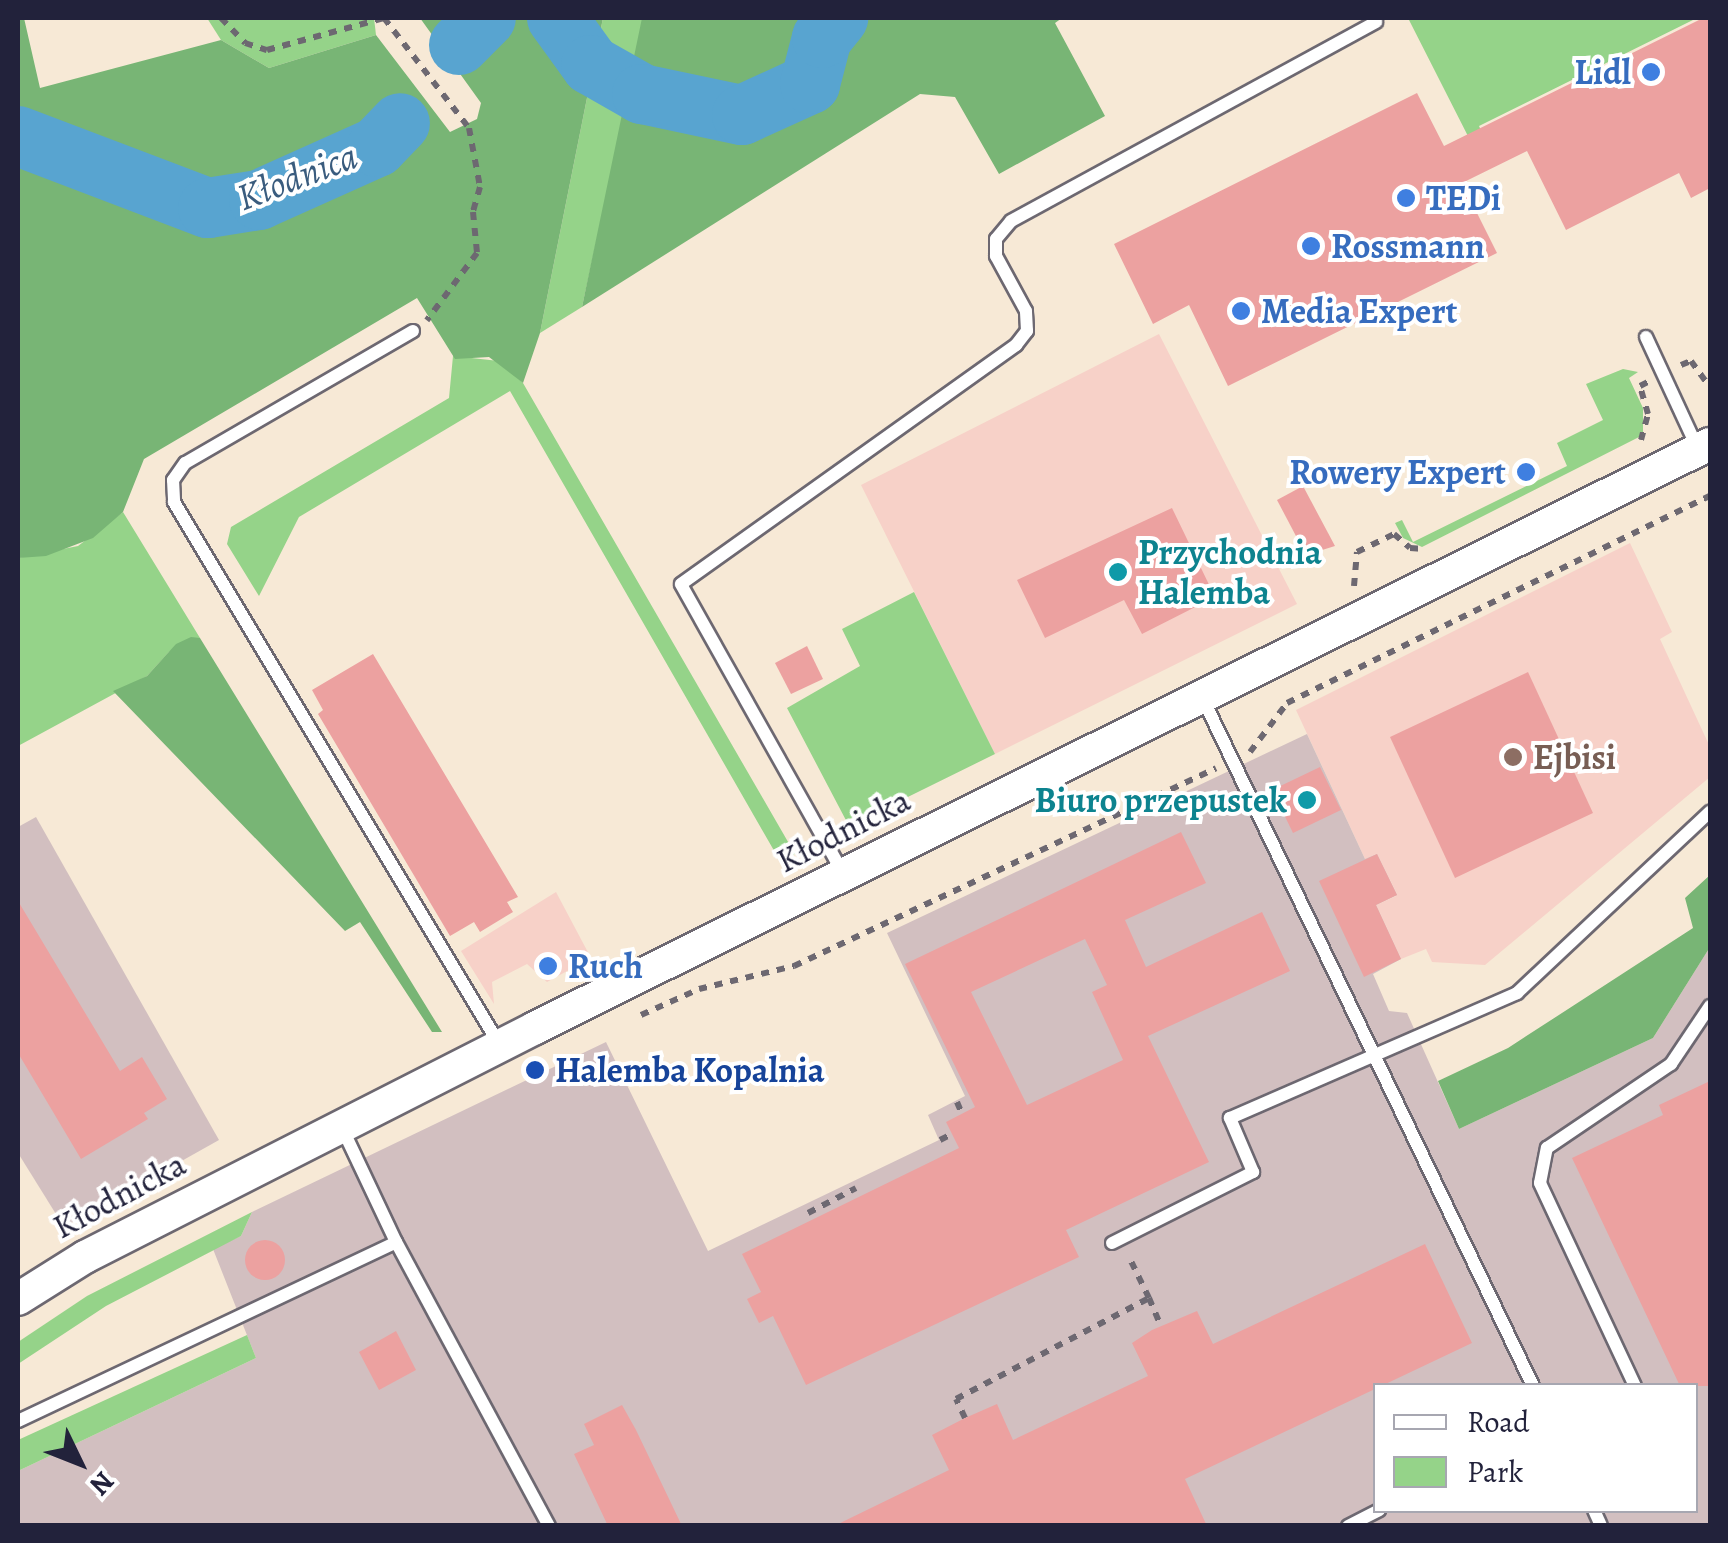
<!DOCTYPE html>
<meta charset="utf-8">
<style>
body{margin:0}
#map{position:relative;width:1728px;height:1543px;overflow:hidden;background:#f7e9d6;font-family:Alegreya,serif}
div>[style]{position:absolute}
.built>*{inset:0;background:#f7d1c8}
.industrial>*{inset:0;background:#d2bfc0}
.green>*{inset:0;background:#95d389}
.forest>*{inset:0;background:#78b575}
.river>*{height:60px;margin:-30px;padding:0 30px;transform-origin:30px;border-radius:30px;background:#58a4d0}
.building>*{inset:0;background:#eca1a0}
.round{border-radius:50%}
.path>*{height:6px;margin-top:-3px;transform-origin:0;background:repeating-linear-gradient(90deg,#6d6871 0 8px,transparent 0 16px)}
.roads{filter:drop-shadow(2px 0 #6d6871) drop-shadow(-2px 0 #6d6871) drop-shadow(0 2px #6d6871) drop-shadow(0 -2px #6d6871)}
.service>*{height:12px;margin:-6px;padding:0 6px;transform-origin:6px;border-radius:6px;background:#fff}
.tertiary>*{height:32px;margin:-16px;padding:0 16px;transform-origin:16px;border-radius:16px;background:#fff}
.dots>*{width:28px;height:28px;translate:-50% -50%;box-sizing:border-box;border:5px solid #fff;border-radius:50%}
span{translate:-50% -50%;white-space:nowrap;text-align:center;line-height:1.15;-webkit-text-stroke:8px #fff;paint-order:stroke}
.shop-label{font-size:35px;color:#366cbe;font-weight:700}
.right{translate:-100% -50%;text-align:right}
.left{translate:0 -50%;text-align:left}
.culture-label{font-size:35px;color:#0d838f;font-weight:700}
.education-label{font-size:35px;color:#785e54;font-weight:700}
.street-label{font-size:35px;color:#22223b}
.transit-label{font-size:35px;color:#164399;font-weight:700}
.water-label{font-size:38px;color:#3a5c7e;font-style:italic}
.frame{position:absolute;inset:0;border:20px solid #22223b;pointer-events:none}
.legend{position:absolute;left:1373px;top:1383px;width:325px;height:130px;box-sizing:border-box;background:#fff;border:2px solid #a7a7b1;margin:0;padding:12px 18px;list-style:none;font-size:30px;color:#22223b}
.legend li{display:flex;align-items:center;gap:20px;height:50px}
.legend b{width:50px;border:2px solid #a7a7b1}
.north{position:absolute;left:30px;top:1413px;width:100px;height:100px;-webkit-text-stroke:8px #fff;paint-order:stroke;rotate:133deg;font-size:28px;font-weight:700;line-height:40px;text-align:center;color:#22223b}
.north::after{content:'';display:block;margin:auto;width:35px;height:45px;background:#22223b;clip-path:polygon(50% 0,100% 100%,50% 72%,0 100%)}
</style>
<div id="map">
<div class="built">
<div style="clip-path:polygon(1159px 334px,1297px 604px,995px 754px,861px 485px)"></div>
<div style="clip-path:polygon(1630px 543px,1672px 632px,1660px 639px,1710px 747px,1710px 777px,1485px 965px,1432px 962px,1426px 949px,1401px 959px,1376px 905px,1396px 896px,1365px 859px,1296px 710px)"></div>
<div style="clip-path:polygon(556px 892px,591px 958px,547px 982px,527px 964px,492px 982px,494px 1004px,461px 951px)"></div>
</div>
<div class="industrial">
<div style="clip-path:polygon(evenodd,1307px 734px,1365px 859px,1377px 854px,1397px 895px,1376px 905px,1401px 959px,1373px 974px,1389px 1011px,1407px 1013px,1459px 1129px,1653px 1038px,1710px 947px,1710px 1525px,18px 1526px,18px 1471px,256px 1358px,213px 1249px,241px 1236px,252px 1212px,606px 1042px,708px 1251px,939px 1140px,928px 1115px,965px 1096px,887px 933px,1307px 734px,1376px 1386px,1696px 1386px,1696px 1510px,1376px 1510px,1376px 1386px)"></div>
<div style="clip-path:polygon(36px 817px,219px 1140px,64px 1227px,18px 1153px,18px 827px)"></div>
</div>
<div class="green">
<div style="clip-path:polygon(207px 18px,374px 18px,376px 35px,269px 68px,221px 40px)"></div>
<div style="clip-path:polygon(603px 18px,645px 18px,582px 307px,540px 333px)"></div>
<div style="clip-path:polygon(1408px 18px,1697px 18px,1479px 126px,1485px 139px,1473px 146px)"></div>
<div style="clip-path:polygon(453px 356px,499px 361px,523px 383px,795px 854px,780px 861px,510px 391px,299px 517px,259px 596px,227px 544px,231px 527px,449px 398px)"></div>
<div style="clip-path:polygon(1623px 369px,1638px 372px,1629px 378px,1643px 408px,1643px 435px,1422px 547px,1403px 538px,1395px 523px,1402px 520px,1413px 542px,1567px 466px,1557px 443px,1603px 420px,1586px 384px)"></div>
<div style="clip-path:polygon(123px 512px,200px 638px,169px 652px,147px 676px,18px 746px,18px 558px,78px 546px)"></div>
<div style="clip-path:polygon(914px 592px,995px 754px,849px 826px,787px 708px,860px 666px,842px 629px)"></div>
<div style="clip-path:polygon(252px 1212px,241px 1236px,106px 1306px,18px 1364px,18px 1342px,87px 1296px)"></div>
<div style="clip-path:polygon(247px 1335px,256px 1358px,18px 1471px,18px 1440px)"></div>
</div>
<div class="forest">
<div style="clip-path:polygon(18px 18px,24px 18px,40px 88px,221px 40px,269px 68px,376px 35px,450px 132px,477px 119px,481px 103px,420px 18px,603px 18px,540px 333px,523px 383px,489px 357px,455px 359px,417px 298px,144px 459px,123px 512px,93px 538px,46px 556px,18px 558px)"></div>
<div style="clip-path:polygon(642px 18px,1062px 18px,1055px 23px,1105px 116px,999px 174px,955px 97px,920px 94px,582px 307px)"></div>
<div style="clip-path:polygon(191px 637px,200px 638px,442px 1032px,432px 1032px,360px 922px,345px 931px,113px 691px,147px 676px,176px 644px)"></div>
<div style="clip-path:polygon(1710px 875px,1710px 947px,1653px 1038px,1459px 1129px,1438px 1081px,1508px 1048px,1693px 928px,1685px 898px)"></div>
</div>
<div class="river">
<div style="left:557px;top:18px;width:58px;rotate:54.1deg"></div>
<div style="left:591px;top:65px;width:59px;rotate:29.6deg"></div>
<div style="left:642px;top:94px;width:102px;rotate:11.9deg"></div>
<div style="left:742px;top:115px;width:75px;rotate:-24.5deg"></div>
<div style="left:810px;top:84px;width:48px;rotate:-75.4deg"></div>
<div style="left:822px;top:38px;width:26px;rotate:-51deg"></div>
<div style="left:459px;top:45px;width:38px;rotate:-45deg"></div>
<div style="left:18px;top:136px;width:203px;rotate:20.8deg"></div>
<div style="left:208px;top:208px;width:52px;rotate:-8.9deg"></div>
<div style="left:259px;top:200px;width:129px;rotate:-24.2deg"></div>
<div style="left:377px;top:147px;width:33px;rotate:-46deg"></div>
</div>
<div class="building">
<div style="clip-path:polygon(1703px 18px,1710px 18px,1710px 188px,1691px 198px,1679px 173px,1566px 230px,1527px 151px,1462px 183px,1497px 253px,1228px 386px,1189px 305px,1153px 324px,1114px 244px,1417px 93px,1444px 146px)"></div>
<div style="clip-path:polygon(1303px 486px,1335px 546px,1306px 555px,1277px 500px)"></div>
<div style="clip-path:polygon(1172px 508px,1215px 597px,1142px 634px,1124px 600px,1045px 638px,1017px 580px)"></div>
<div style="clip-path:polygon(807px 646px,823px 679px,791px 694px,775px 663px)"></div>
<div style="clip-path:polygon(373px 654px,518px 897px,507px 902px,513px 912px,480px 932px,474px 922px,450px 936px,318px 714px,323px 710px,312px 690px)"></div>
<div style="clip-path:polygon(1528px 672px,1593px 813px,1455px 878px,1390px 737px)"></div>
<div style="clip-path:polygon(1320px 767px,1341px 810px,1293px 833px,1272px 790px)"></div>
<div style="clip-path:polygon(evenodd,1181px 832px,1206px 883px,1125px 920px,1146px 967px,1262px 912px,1290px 971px,1148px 1036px,1209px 1162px,1066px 1230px,1079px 1257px,806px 1385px,773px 1316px,759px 1323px,747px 1299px,761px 1292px,742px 1254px,959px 1148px,946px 1122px,975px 1107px,905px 964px,1181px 832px,1085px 939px,1107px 985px,1092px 992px,1123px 1060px,1027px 1105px,971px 992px,1085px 939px)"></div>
<div style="clip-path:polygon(1377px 854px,1397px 895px,1376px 905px,1401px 959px,1364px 977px,1319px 881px)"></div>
<div style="clip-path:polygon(18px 901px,120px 1071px,142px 1057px,167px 1099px,144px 1113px,148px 1119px,81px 1159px,18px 1053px)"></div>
<div style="clip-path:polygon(1710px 1081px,1710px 1386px,1680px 1386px,1572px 1158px,1663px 1115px,1659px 1105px)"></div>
<div class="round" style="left:245px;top:1240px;width:40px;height:40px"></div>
<div style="clip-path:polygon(1425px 1244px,1472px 1343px,1185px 1479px,1207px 1526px,834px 1526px,949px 1470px,932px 1435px,965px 1418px,997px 1404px,1013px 1440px,1148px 1376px,1132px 1343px,1152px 1330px,1197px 1311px,1213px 1344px)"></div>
<div style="clip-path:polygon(396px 1331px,416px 1370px,379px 1390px,359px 1352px)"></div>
<div style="clip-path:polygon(622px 1405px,636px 1430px,682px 1526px,608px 1526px,574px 1454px,594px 1445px,584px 1424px)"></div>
</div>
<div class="path">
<div style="left:221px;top:18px;width:35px;rotate:46deg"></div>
<div style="left:245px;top:43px;width:23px;rotate:18deg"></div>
<div style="left:267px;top:50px;width:121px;rotate:-15.3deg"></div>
<div style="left:384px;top:18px;width:139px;rotate:52.3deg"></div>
<div style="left:469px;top:128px;width:60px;rotate:79.4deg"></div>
<div style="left:480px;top:187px;width:26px;rotate:106deg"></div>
<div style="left:473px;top:212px;width:41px;rotate:84.4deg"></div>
<div style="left:477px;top:253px;width:84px;rotate:126.7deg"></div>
<div style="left:1681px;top:365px;width:11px;rotate:-22deg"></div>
<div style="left:1691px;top:361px;width:32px;rotate:54deg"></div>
<div style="left:1641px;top:440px;width:27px;rotate:-75deg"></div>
<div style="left:1648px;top:414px;width:29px;rotate:-106deg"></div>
<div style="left:1640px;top:386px;width:9px;rotate:-27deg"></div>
<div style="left:1354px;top:586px;width:34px;rotate:-85deg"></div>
<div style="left:1357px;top:552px;width:41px;rotate:-25.9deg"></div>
<div style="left:1394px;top:534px;width:21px;rotate:41deg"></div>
<div style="left:1410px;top:548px;width:14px;rotate:4deg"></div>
<div style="left:1250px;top:752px;width:61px;rotate:-52.9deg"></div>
<div style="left:1287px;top:703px;width:471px;rotate:-26.1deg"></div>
<div style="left:641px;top:1015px;width:64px;rotate:-24.1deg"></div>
<div style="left:699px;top:989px;width:98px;rotate:-13.6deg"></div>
<div style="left:794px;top:966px;width:466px;rotate:-25.1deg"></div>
<div style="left:957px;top:1102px;width:13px;rotate:67deg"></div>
<div style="left:940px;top:1140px;width:13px;rotate:-27deg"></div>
<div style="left:808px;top:1213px;width:54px;rotate:-27.5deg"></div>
<div style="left:1149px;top:1298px;width:30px;rotate:67deg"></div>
<div style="left:965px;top:1418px;width:21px;rotate:-115deg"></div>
<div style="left:956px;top:1399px;width:218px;rotate:-27.6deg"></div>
<div style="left:1149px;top:1298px;width:46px;rotate:-116deg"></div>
</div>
<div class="roads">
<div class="service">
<div style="left:413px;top:331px;width:263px;rotate:149.9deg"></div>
<div style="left:185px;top:463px;width:21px;rotate:125deg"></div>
<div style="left:173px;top:480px;width:22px;rotate:87deg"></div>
<div style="left:174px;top:502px;width:632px;rotate:59.05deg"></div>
<div style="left:1646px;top:337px;width:121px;rotate:65.1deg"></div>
<div style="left:1203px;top:699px;width:762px;rotate:64.34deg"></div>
<div style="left:843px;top:873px;width:331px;rotate:-119.3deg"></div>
<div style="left:681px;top:584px;width:412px;rotate:-35.5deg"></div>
<div style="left:1016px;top:345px;width:18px;rotate:-52deg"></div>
<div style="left:1027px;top:331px;width:20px;rotate:-93deg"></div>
<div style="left:1026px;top:311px;width:63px;rotate:-118.6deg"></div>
<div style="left:996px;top:256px;width:17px;rotate:-90deg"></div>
<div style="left:996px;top:239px;width:23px;rotate:-50deg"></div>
<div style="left:1011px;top:221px;width:416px;rotate:-28.6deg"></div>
<div style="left:396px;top:1242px;width:323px;rotate:61.7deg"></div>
<div style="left:1112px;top:1243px;width:158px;rotate:-26.7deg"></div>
<div style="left:1253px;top:1172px;width:59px;rotate:-113.1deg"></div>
<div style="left:1230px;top:1118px;width:313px;rotate:-23.5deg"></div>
<div style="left:1517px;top:993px;width:265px;rotate:-43.2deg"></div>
<div style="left:1635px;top:1386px;width:224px;rotate:-115.1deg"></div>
<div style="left:1540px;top:1183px;width:36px;rotate:-79deg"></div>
<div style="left:1547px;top:1148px;width:150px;rotate:-34.1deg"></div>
<div style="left:1671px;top:1064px;width:70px;rotate:-56.1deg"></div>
<div style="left:18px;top:1421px;width:418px;rotate:-25.3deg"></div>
<div style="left:396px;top:1242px;width:124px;rotate:-115.3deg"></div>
<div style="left:1594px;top:1510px;width:17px;rotate:66deg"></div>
<div style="left:1348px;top:1526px;width:35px;rotate:-27deg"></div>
</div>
<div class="tertiary">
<div style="left:18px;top:1299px;width:79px;rotate:-32.1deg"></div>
<div style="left:85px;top:1257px;width:505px;rotate:-26.97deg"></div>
<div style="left:535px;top:1028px;width:1312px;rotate:-26.43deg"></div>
</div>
</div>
<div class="dots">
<div style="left:1651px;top:72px;background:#3f7fe0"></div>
<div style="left:1406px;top:198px;background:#3f7fe0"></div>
<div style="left:1311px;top:246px;background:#3f7fe0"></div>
<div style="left:1241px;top:311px;background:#3f7fe0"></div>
<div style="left:1526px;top:472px;background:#3f7fe0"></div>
<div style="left:1118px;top:572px;background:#0f9aa8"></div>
<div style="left:1513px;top:757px;background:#8d6e63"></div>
<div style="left:1307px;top:800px;background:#0f9aa8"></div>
<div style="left:548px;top:966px;background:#3f7fe0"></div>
<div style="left:535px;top:1070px;background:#1a4fb4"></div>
</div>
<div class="shop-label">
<span class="right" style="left:1631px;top:72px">Lidl</span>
<span class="left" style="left:1426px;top:198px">TEDi</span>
<span class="left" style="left:1331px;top:246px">Rossmann</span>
<span class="left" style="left:1261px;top:311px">Media Expert</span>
<span class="right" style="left:1506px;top:472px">Rowery Expert</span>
<span class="left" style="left:568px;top:966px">Ruch</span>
</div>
<div class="culture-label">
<span class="left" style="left:1138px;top:572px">Przychodnia<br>Halemba</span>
<span class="right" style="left:1287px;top:800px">Biuro przepustek</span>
</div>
<div class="education-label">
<span class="left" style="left:1533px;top:757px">Ejbisi</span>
</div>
<div class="street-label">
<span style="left:843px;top:830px;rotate:-27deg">Kłodnicka</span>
<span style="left:119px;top:1195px;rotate:-28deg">Kłodnicka</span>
</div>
<div class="transit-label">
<span class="left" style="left:555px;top:1070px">Halemba Kopalnia</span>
</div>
<div class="water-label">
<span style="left:297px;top:177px;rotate:-21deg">Kłodnica</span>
</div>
<div class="frame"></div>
<ul class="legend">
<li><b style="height:12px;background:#fff"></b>Road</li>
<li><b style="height:28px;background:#95d389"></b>Park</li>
</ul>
<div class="north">N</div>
</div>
